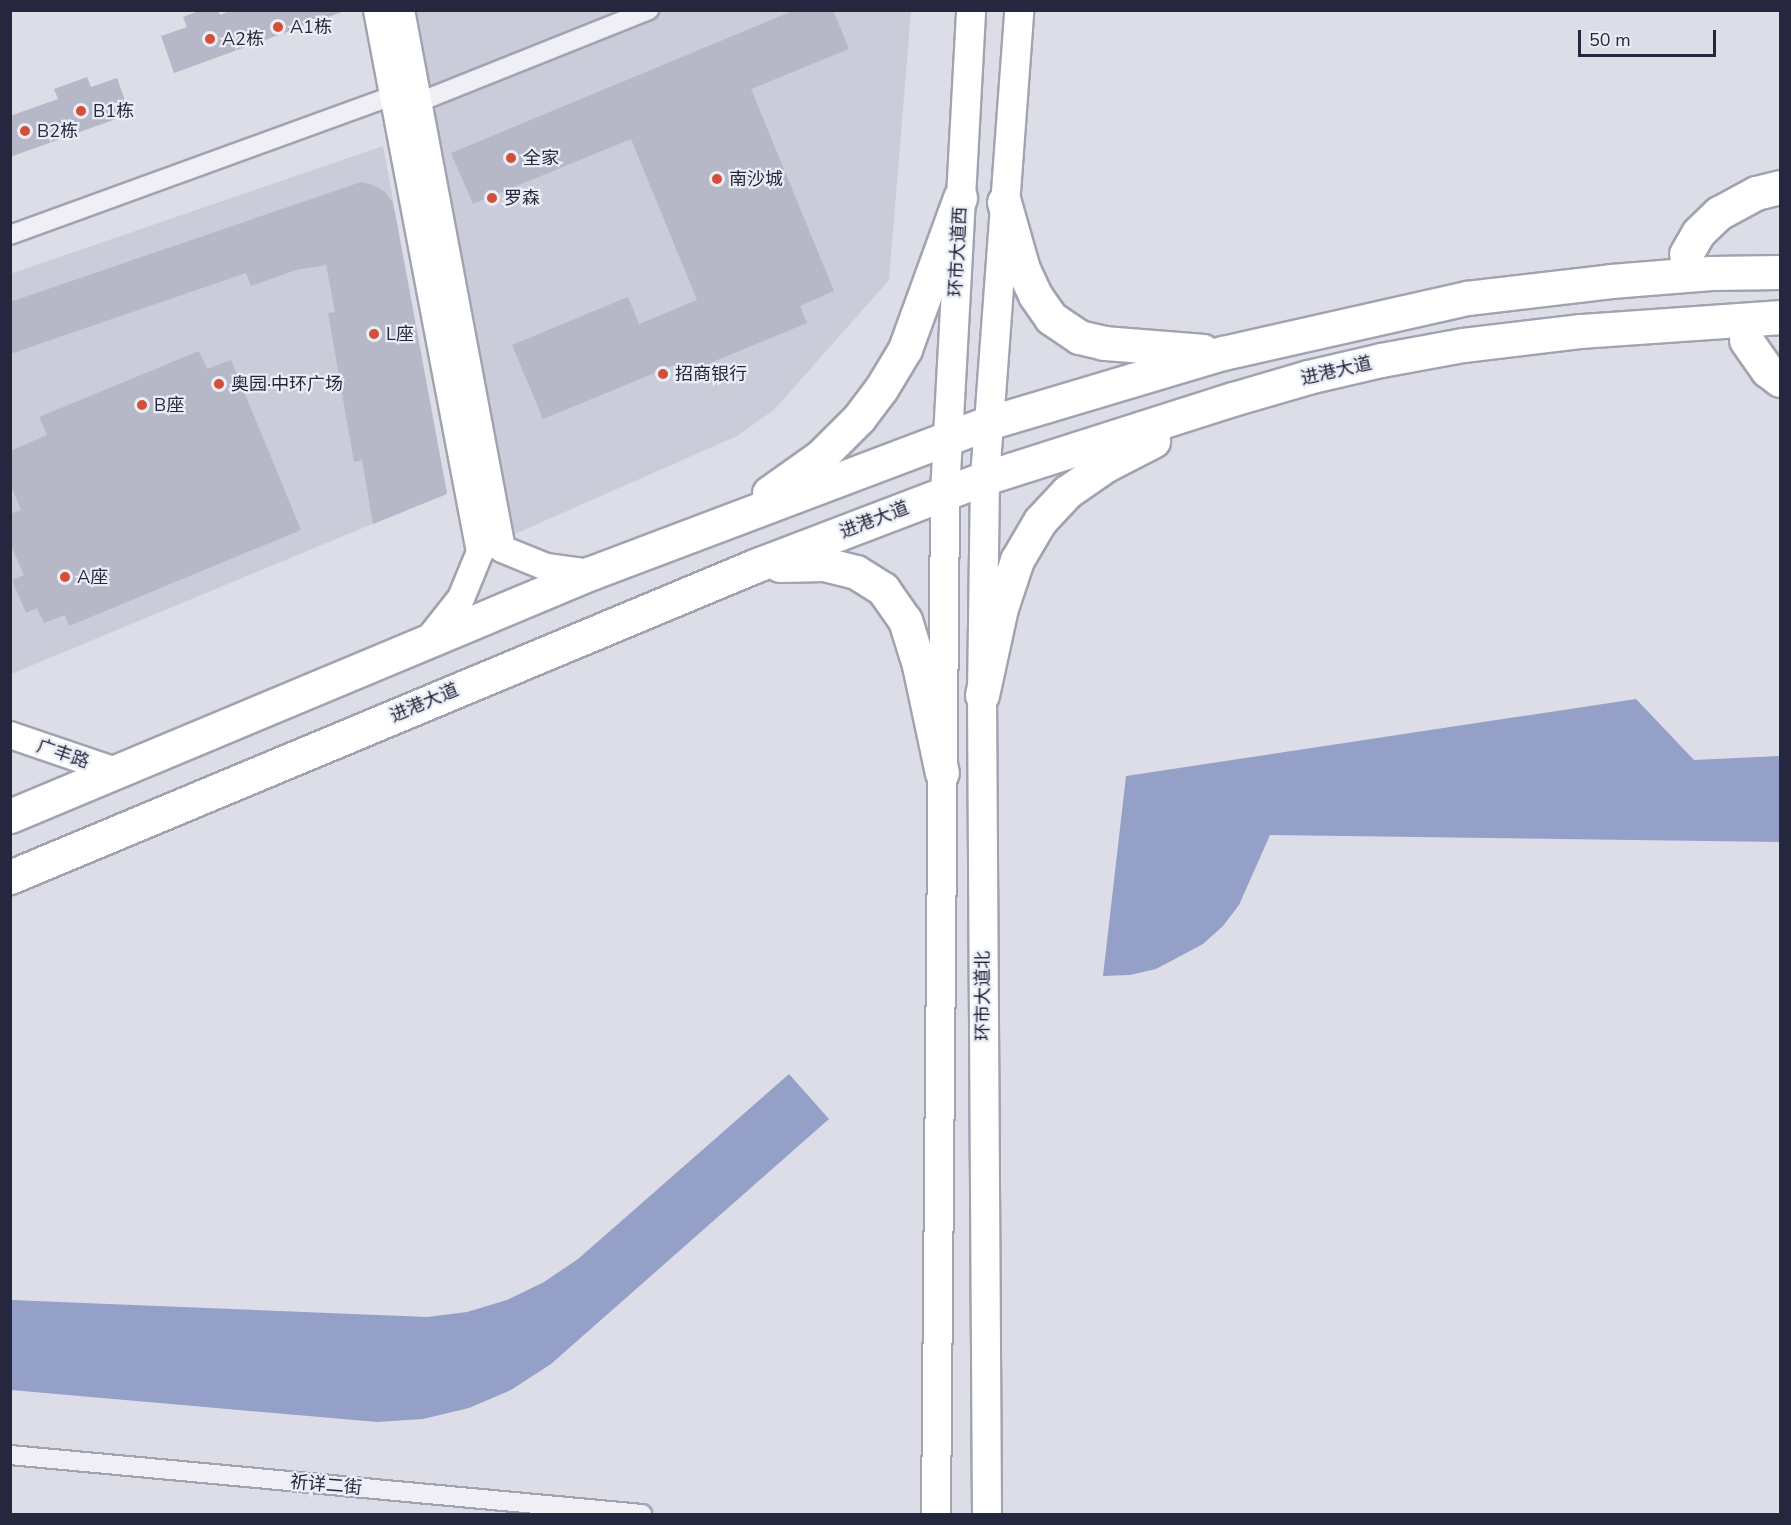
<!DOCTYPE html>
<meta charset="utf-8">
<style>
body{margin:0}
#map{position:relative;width:1791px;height:1525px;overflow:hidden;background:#dcdde7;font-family:"Nunito Sans","Noto Sans SC",sans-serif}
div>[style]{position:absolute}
.built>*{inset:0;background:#caccd9}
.water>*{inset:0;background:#95a0c9}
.building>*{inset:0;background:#b6b8c7}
.highway-tunnel>*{height:33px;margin-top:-16.5px;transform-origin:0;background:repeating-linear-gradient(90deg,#b7b9c5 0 33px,transparent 0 49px)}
.roads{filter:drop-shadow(2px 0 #a1a3b1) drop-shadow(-2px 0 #a1a3b1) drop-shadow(0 2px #a1a3b1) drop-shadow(0 -2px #a1a3b1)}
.street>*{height:18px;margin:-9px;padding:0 9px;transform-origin:9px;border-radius:9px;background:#efeff5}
.secondary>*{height:26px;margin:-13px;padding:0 13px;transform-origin:13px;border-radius:13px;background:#fff}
.primary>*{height:28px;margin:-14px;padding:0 14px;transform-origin:14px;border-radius:14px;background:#fff}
.highway>*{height:33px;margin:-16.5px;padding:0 16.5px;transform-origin:16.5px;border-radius:16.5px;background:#fff}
.dots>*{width:16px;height:16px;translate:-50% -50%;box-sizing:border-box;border:3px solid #ebedf5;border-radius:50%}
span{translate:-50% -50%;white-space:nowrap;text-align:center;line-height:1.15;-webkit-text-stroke:4.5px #ebedf5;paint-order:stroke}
.poi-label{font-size:18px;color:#25273e}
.left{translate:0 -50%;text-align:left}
.street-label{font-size:18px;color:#25273e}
.frame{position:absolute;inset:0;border:12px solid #25273e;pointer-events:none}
.scale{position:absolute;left:1578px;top:30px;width:138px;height:27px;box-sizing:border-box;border:3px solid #25273e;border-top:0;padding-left:8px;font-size:18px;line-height:21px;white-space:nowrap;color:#25273e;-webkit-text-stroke:4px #ebedf5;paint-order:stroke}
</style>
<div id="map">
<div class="built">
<div style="clip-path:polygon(416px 11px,911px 11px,889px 280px,774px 410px,737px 436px,508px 537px)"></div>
<div style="clip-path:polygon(383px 146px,447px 493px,11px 674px,10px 274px)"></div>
</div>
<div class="water">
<div style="clip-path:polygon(1636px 699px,1694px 760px,1780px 756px,1780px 842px,1270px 835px,1239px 905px,1223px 926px,1203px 944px,1156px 969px,1130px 975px,1103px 976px,1126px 776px)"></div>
<div style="clip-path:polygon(789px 1074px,829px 1119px,551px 1364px,511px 1390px,469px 1408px,423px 1419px,377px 1422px,11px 1390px,11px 1300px,427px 1317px,467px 1312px,507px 1300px,544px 1282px,578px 1259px)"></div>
</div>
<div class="building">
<div style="clip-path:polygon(201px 10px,218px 10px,220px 15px,232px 10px,342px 12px,174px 73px,161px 36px,187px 27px,183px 17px)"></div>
<div style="clip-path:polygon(795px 10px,833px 10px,849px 49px,751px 89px,834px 291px,800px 306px,807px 323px,679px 376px,674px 365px,543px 419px,512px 345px,628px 297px,639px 324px,697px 300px,631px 139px,473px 204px,451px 153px)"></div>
<div style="clip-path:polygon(87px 77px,91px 87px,117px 78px,130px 114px,10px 157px,10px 116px,58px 99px,54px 89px)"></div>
<div style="clip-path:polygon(361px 182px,373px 185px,384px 191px,392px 201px,395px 213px,447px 494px,373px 524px,362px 460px,354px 462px,328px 313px,335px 312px,326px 265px,296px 270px,251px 286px,246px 273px,10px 354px,10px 302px)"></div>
<div style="clip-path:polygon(199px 351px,207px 369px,231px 360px,301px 530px,69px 626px,65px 615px,44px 623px,37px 608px,26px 613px,12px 580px,24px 575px,10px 543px,10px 514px,21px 510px,10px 484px,10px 451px,47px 435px,39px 417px)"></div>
</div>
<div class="highway-tunnel">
<div style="left:1779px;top:253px;width:1px"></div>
</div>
<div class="roads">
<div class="street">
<div style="left:419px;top:102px;width:248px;rotate:-21.8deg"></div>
<div style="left:10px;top:235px;width:407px;rotate:-20deg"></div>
<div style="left:10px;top:1455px;width:635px;rotate:5.33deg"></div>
</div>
<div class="secondary">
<div style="left:377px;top:10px;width:552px;rotate:79.24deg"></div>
<div style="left:480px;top:552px;width:50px;rotate:112.4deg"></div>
<div style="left:461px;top:598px;width:55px;rotate:128.3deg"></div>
<div style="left:401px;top:10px;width:548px;rotate:79.39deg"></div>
<div style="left:502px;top:549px;width:48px;rotate:22.2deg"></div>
<div style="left:546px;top:567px;width:45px;rotate:7.6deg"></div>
<div style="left:10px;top:735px;width:112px;rotate:18.8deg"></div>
</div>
<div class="primary">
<div style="left:936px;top:1514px;width:1021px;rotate:-89.49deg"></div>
<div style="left:945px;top:493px;width:484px;rotate:-86.9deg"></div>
<div style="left:987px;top:1514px;width:819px;rotate:-90.35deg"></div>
<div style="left:982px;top:695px;width:217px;rotate:-89.2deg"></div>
<div style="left:985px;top:478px;width:469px;rotate:-85.8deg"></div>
</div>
<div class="highway">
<div style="left:1004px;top:202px;width:70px;rotate:74.2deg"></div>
<div style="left:1023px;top:269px;width:29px;rotate:65deg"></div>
<div style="left:1035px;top:295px;width:28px;rotate:55deg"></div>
<div style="left:1051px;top:318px;width:34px;rotate:34deg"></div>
<div style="left:1079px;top:337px;width:26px;rotate:13deg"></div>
<div style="left:1104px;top:343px;width:99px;rotate:4.6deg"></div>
<div style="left:1686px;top:254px;width:24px;rotate:-60deg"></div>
<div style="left:1698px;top:233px;width:29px;rotate:-44deg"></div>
<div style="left:1719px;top:213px;width:42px;rotate:-28.4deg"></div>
<div style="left:1756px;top:193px;width:25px;rotate:-14deg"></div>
<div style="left:1746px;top:340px;width:37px;rotate:55deg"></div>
<div style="left:1767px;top:370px;width:16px;rotate:38deg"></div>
<div style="left:769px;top:493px;width:64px;rotate:-35.4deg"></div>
<div style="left:821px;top:456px;width:54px;rotate:-45deg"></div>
<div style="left:859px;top:418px;width:36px;rotate:-53deg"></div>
<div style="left:881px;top:389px;width:47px;rotate:-59deg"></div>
<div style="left:905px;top:349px;width:161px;rotate:-70deg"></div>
<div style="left:780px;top:565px;width:44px;rotate:-1.3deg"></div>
<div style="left:824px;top:564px;width:33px;rotate:14deg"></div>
<div style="left:856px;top:572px;width:32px;rotate:32deg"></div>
<div style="left:883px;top:589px;width:38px;rotate:55deg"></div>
<div style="left:905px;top:620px;width:47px;rotate:72.7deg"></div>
<div style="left:919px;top:665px;width:110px;rotate:78deg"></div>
<div style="left:982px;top:695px;width:89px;rotate:-77.7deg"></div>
<div style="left:1001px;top:608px;width:51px;rotate:-71.6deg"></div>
<div style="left:1017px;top:560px;width:45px;rotate:-59.5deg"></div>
<div style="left:1040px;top:521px;width:40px;rotate:-47deg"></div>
<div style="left:1067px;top:492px;width:47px;rotate:-34.7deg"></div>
<div style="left:1106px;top:465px;width:53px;rotate:-27.1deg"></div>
<div style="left:10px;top:816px;width:630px;rotate:-22.7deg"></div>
<div style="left:591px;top:573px;width:424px;rotate:-20.7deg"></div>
<div style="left:988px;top:423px;width:245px;rotate:-16.6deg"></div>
<div style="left:1223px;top:353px;width:250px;rotate:-12.7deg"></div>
<div style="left:1467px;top:298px;width:145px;rotate:-6.7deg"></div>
<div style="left:1611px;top:281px;width:100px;rotate:-4.6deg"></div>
<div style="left:1711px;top:273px;width:69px;rotate:-0.8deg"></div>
<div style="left:10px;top:877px;width:810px;rotate:-22.67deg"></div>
<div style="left:757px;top:565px;width:244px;rotate:-20.9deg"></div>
<div style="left:985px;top:478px;width:260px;rotate:-17.7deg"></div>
<div style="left:1233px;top:399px;width:78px;rotate:-16.3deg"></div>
<div style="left:1308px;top:377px;width:75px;rotate:-13.1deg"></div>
<div style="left:1381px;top:360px;width:83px;rotate:-10.4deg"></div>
<div style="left:1463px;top:345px;width:119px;rotate:-6.8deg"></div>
<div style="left:1581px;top:331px;width:199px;rotate:-4deg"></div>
</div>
</div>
<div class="dots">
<div style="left:278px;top:27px;background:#d34e3b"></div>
<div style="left:210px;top:39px;background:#d34e3b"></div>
<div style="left:81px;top:111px;background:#d34e3b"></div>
<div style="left:25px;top:131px;background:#d34e3b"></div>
<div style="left:511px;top:158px;background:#d34e3b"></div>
<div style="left:717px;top:179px;background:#d34e3b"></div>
<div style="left:492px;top:198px;background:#d34e3b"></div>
<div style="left:374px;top:334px;background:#d34e3b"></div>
<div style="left:663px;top:374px;background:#d34e3b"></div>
<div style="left:219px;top:384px;background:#d34e3b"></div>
<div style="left:142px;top:405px;background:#d34e3b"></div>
<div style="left:65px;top:577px;background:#d34e3b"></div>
</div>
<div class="poi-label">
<span class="left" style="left:290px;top:27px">A1栋</span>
<span class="left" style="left:222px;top:39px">A2栋</span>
<span class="left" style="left:93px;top:111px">B1栋</span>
<span class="left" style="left:37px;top:131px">B2栋</span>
<span class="left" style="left:523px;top:158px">全家</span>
<span class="left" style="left:729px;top:179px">南沙城</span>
<span class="left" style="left:504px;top:198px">罗森</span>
<span class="left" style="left:386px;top:334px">L座</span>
<span class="left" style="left:675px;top:374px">招商银行</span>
<span class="left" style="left:231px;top:384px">奥园·中环广场</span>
<span class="left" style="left:154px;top:405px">B座</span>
<span class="left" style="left:77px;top:577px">A座</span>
</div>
<div class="street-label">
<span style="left:958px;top:252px;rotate:-87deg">环市大道西</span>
<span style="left:1336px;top:371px;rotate:-13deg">进港大道</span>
<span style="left:874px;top:520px;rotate:-21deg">进港大道</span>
<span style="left:424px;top:703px;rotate:-23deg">进港大道</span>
<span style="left:63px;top:754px;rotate:19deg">广丰路</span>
<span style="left:983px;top:996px;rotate:-90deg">环市大道北</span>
<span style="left:326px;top:1485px;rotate:5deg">祈详二街</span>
</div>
<div class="frame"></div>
<div class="scale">50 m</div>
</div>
